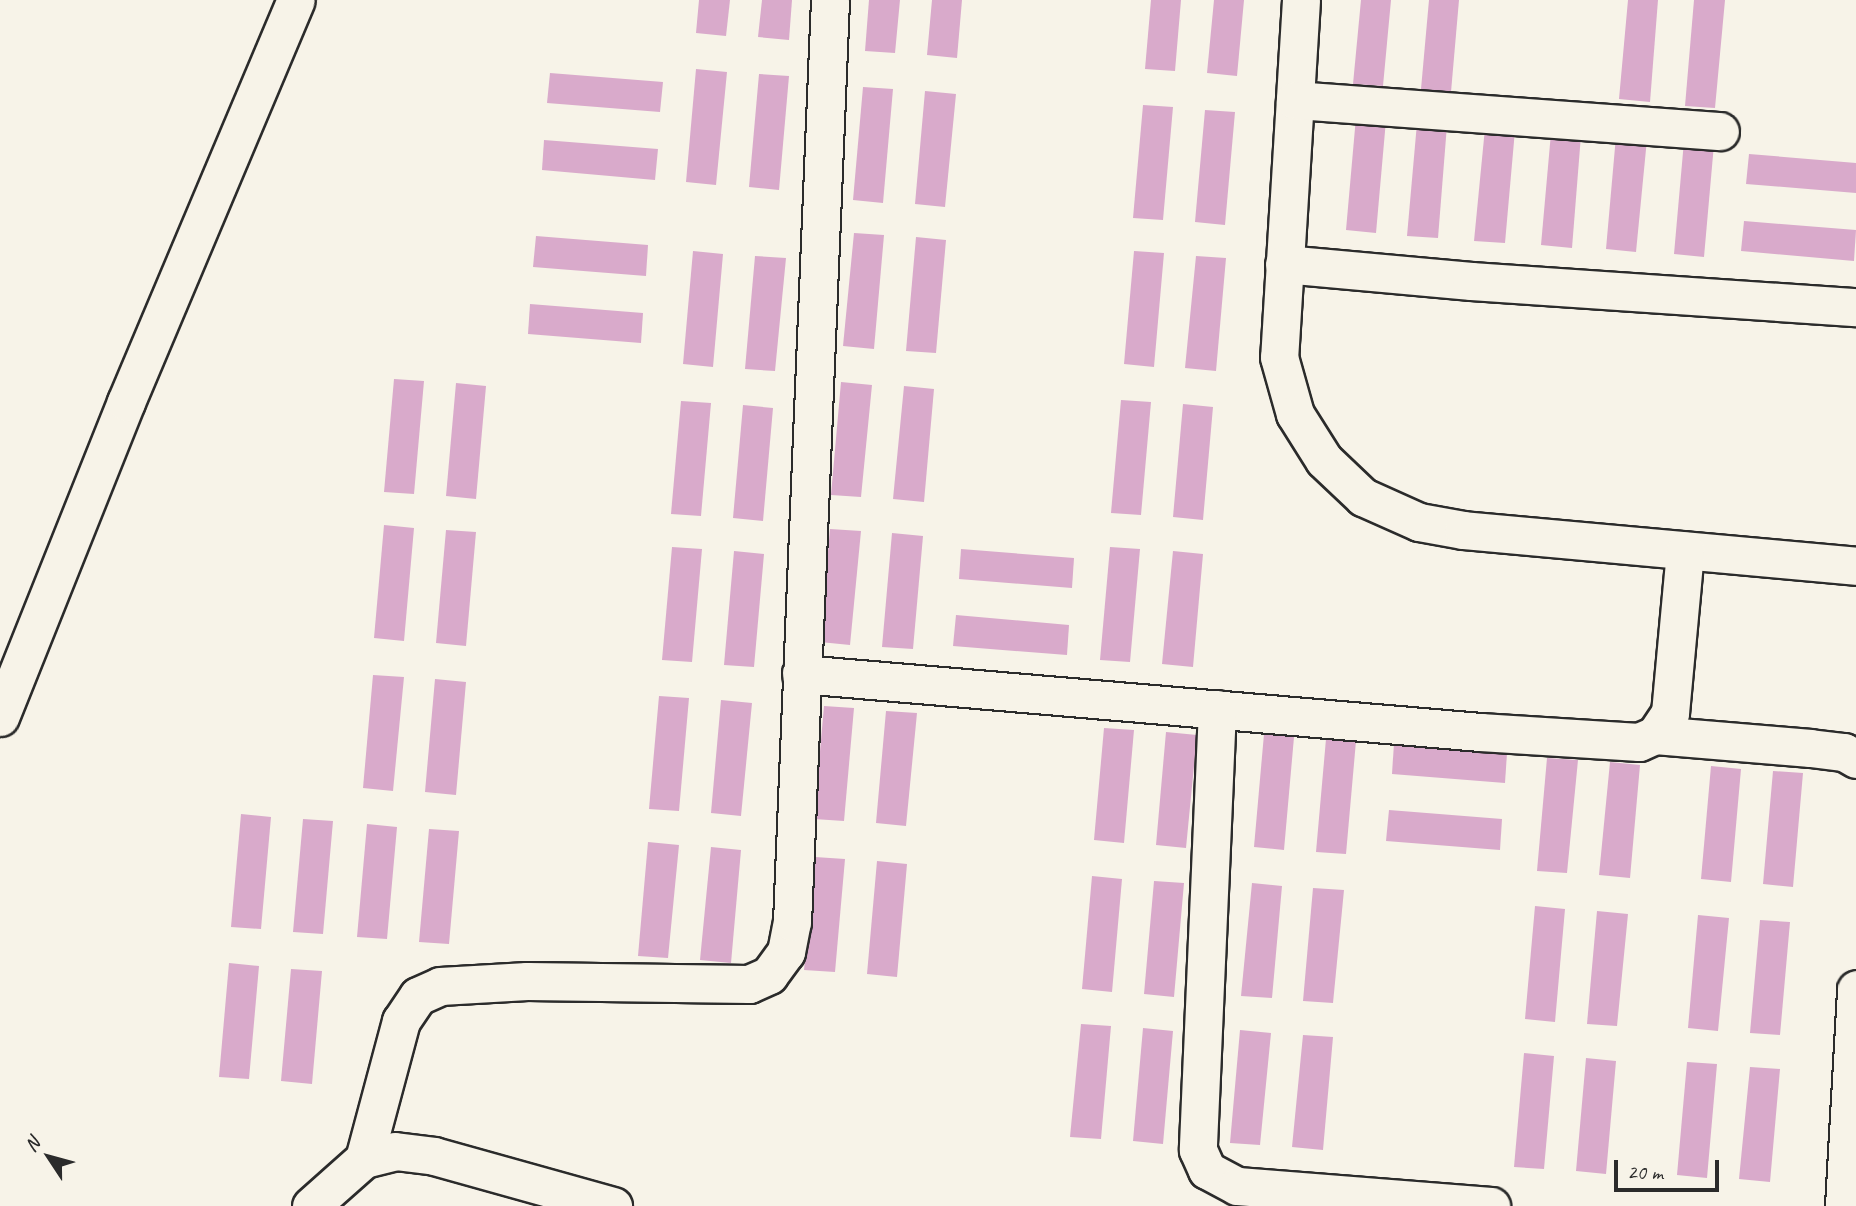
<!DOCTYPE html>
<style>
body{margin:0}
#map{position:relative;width:1856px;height:1206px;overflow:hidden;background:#f7f3e8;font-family:Caveat,sans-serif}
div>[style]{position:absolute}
.building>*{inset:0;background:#d9aacb}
.roads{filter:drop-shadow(2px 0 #2b2b2b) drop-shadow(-2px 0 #2b2b2b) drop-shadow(0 2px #2b2b2b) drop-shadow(0 -2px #2b2b2b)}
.minor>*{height:37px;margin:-18.5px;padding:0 18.5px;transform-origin:18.5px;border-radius:18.5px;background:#f7f3e8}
span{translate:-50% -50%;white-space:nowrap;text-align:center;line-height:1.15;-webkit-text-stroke:6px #f7f3e8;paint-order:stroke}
.north{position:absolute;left:14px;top:1122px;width:70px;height:70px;-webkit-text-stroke:5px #f7f3e8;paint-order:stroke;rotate:306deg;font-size:19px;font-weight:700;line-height:28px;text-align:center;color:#2b2b2b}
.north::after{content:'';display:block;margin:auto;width:24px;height:32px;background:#2b2b2b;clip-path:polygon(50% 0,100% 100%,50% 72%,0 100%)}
.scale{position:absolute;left:1614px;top:1160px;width:105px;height:32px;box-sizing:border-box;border:4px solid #2b2b2b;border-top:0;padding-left:9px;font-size:21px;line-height:24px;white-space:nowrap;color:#2b2b2b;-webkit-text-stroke:5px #f7f3e8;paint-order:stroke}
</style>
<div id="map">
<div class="building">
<div style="clip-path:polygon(699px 0,730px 0,726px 36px,696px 33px)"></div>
<div style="clip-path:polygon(762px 0,792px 0,789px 40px,758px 37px)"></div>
<div style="clip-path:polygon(869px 0,900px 0,895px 53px,865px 51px)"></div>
<div style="clip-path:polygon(932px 0,962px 0,957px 58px,927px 55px)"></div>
<div style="clip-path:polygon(1151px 0,1181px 0,1175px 71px,1145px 69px)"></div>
<div style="clip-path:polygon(1214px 0,1244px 0,1237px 76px,1207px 73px)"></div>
<div style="clip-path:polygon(1361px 0,1391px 0,1383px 86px,1353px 84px)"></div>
<div style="clip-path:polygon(1429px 0,1459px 0,1451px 92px,1421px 89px)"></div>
<div style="clip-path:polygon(1628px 0,1658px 0,1650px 102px,1619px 99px)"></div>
<div style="clip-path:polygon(1694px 0,1725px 0,1715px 108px,1685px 106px)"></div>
<div style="clip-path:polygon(696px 69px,727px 72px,716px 185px,686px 182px)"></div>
<div style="clip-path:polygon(550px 73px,663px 82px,660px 112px,547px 103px)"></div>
<div style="clip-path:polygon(759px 74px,789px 76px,779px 190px,749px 187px)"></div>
<div style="clip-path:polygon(863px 87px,893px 89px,883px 203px,853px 200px)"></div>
<div style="clip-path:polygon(925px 91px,956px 94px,945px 207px,915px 204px)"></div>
<div style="clip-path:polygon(1143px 105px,1173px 107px,1163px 220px,1133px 218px)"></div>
<div style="clip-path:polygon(1205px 110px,1235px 112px,1225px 225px,1195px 222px)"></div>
<div style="clip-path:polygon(1356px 117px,1386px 120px,1376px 233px,1346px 230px)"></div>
<div style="clip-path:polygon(1417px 123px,1447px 125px,1438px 238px,1407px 236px)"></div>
<div style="clip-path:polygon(1485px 128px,1515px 130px,1505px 243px,1474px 241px)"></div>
<div style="clip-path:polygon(1551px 133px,1581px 135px,1572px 248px,1541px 245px)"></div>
<div style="clip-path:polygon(1616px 136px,1647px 139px,1636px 252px,1606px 249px)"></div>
<div style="clip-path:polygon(544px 140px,658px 149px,655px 180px,542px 170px)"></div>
<div style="clip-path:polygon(1684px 141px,1714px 144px,1704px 257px,1674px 254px)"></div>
<div style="clip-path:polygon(1749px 154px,1856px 163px,1856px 193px,1746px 184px)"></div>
<div style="clip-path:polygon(1744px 221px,1856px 230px,1854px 261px,1741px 251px)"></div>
<div style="clip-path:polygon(854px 233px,884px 235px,874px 349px,843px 346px)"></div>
<div style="clip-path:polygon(536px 236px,648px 245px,646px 276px,533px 267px)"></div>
<div style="clip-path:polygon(916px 237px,946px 240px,936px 353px,906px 351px)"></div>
<div style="clip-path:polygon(693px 251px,723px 254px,713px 367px,683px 364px)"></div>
<div style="clip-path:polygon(1134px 251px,1164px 253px,1154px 367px,1124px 364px)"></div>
<div style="clip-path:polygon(755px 256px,786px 258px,775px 371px,745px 369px)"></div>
<div style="clip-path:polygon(1196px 256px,1226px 258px,1216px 371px,1185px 368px)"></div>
<div style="clip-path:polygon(530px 304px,643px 313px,641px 343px,528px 334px)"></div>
<div style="clip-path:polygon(394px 379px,424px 381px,414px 494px,384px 492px)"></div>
<div style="clip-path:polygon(841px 382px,872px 385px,861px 497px,831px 495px)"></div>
<div style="clip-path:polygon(456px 383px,486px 386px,476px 499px,446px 496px)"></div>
<div style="clip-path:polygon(904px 386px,934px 389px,924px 502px,893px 499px)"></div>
<div style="clip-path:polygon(1121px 400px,1151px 402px,1141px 515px,1111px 513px)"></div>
<div style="clip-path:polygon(681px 401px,711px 403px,701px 516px,671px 514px)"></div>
<div style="clip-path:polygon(1183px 404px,1213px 407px,1203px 520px,1173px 517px)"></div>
<div style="clip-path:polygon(743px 405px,773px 408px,763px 521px,733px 518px)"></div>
<div style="clip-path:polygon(384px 525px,414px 528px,404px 641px,374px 638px)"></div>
<div style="clip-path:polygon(830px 529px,861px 531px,850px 645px,820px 642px)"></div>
<div style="clip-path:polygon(446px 530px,476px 532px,466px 646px,436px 643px)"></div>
<div style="clip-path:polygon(892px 533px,923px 536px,913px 649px,882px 647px)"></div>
<div style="clip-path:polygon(672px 547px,702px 549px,692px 662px,662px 660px)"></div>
<div style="clip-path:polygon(1110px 547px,1140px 549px,1130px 662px,1100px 660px)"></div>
<div style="clip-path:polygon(961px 549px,1074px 558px,1072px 588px,959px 579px)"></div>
<div style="clip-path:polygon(734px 551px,764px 554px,754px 667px,724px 665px)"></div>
<div style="clip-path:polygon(1173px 551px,1203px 554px,1193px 667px,1162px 664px)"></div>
<div style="clip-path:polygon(956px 615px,1069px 625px,1067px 655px,953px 646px)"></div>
<div style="clip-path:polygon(373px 675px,404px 677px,393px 791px,363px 788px)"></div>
<div style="clip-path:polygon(435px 679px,466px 682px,456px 795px,425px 792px)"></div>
<div style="clip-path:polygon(659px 696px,689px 698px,679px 811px,649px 809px)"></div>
<div style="clip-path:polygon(721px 700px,752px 703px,741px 816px,711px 813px)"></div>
<div style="clip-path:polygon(824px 706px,854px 708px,844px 821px,814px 819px)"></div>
<div style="clip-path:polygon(886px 711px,917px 713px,906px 826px,876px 823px)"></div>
<div style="clip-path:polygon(1104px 728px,1134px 730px,1124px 843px,1094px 840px)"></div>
<div style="clip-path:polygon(1166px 732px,1197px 735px,1186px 848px,1156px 845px)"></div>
<div style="clip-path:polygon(1264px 734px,1294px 737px,1284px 850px,1254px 847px)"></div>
<div style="clip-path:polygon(1326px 739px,1356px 741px,1346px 854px,1316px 852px)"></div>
<div style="clip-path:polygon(1394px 743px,1507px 753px,1505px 783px,1392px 774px)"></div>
<div style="clip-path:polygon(1547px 758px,1578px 760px,1567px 873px,1537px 871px)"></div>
<div style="clip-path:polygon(1610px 762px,1640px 765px,1630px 878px,1599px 875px)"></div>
<div style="clip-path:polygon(1711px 766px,1741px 769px,1731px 882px,1701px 879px)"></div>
<div style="clip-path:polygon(1773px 771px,1803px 773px,1793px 887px,1763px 884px)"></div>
<div style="clip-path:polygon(1389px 810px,1502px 819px,1500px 850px,1386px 841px)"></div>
<div style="clip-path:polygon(241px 814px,271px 817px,261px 929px,231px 927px)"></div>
<div style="clip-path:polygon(303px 819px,333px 821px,323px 934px,293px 932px)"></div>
<div style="clip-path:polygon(367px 824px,397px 827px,387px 939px,357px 937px)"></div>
<div style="clip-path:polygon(429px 829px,459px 831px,449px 944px,419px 942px)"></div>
<div style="clip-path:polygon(648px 842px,679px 845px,668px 958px,638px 956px)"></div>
<div style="clip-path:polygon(711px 847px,741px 850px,731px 963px,700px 960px)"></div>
<div style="clip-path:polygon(815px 857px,845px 859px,835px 972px,804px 970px)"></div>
<div style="clip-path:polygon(877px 861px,907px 864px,897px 977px,867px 974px)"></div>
<div style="clip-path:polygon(1092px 876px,1122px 879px,1112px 992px,1082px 989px)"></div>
<div style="clip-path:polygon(1154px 881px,1184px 883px,1174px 997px,1144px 994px)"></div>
<div style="clip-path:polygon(1252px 883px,1282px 886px,1272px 998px,1241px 996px)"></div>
<div style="clip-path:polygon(1313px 888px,1344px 890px,1333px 1003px,1303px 1001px)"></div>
<div style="clip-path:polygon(1535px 906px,1565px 909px,1555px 1022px,1525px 1019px)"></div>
<div style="clip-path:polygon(1597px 911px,1628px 914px,1617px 1026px,1587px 1024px)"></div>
<div style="clip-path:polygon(1698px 915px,1729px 918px,1718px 1031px,1688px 1028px)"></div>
<div style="clip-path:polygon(1760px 920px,1790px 922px,1780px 1035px,1750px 1033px)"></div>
<div style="clip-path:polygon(229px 963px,259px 966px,249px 1079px,219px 1077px)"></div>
<div style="clip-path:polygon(291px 969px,322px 971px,312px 1084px,281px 1081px)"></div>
<div style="clip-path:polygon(1081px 1024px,1111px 1026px,1101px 1139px,1070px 1137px)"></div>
<div style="clip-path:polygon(1143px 1028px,1173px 1031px,1163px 1144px,1133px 1141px)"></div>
<div style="clip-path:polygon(1240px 1030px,1271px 1033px,1260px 1145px,1230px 1143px)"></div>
<div style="clip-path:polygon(1303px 1035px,1333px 1037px,1323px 1150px,1292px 1147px)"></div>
<div style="clip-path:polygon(1524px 1053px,1554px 1056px,1544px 1169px,1514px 1167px)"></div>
<div style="clip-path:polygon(1586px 1058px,1616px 1061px,1606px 1174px,1576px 1171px)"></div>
<div style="clip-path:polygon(1687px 1062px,1717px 1064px,1707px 1178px,1677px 1175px)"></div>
<div style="clip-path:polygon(1750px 1067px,1780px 1069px,1770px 1182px,1739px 1179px)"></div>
</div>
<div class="roads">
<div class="minor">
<div style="left:1301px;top:0;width:358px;rotate:93.5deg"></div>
<div style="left:1279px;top:357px;width:59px;rotate:74.3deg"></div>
<div style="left:1295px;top:414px;width:54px;rotate:57.8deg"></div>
<div style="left:1324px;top:460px;width:54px;rotate:43.5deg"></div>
<div style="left:1363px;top:497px;width:61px;rotate:24.1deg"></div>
<div style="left:1419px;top:522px;width:45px;rotate:10.3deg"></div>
<div style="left:1463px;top:530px;width:395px;rotate:5.2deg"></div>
<div style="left:1295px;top:100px;width:426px;rotate:4.2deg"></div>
<div style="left:1284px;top:264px;width:188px;rotate:5.2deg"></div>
<div style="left:1471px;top:281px;width:386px;rotate:3.9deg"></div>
<div style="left:801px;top:674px;width:681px;rotate:4.88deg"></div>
<div style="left:1480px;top:732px;width:159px;rotate:3.6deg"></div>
<div style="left:1639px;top:742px;width:17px;rotate:-24deg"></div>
<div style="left:1655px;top:735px;width:27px;rotate:-56deg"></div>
<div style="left:1670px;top:713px;width:163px;rotate:-84.7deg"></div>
<div style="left:1217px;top:709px;width:441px;rotate:92.5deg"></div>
<div style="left:1198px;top:1150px;width:22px;rotate:66deg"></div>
<div style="left:1207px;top:1170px;width:34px;rotate:28deg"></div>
<div style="left:1237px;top:1186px;width:255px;rotate:4.5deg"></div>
<div style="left:0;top:717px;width:339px;rotate:-68.2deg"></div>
<div style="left:126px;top:402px;width:436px;rotate:-67.1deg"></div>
<div style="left:1655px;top:735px;width:156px;rotate:4.8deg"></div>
<div style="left:1810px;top:748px;width:34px;rotate:7deg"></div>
<div style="left:1844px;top:752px;width:14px;rotate:30deg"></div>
<div style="left:364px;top:1159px;width:143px;rotate:-75deg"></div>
<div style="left:401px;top:1021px;width:30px;rotate:-56deg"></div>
<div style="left:418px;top:996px;width:24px;rotate:-24deg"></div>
<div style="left:440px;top:986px;width:87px;rotate:-3.3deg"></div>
<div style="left:527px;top:981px;width:222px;rotate:0.8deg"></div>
<div style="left:749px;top:984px;width:22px;rotate:-24deg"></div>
<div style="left:769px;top:975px;width:29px;rotate:-54deg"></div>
<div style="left:786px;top:952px;width:31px;rotate:-79deg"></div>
<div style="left:792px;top:922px;width:923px;rotate:-87.64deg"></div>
<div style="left:311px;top:1206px;width:71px;rotate:-41.6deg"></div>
<div style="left:364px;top:1159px;width:32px;rotate:-14deg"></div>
<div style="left:395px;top:1151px;width:39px;rotate:7deg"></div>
<div style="left:434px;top:1156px;width:186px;rotate:15.6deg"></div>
<div style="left:1844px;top:1206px;width:217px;rotate:-86.8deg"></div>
</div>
</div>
<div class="north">N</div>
<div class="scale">20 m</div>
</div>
